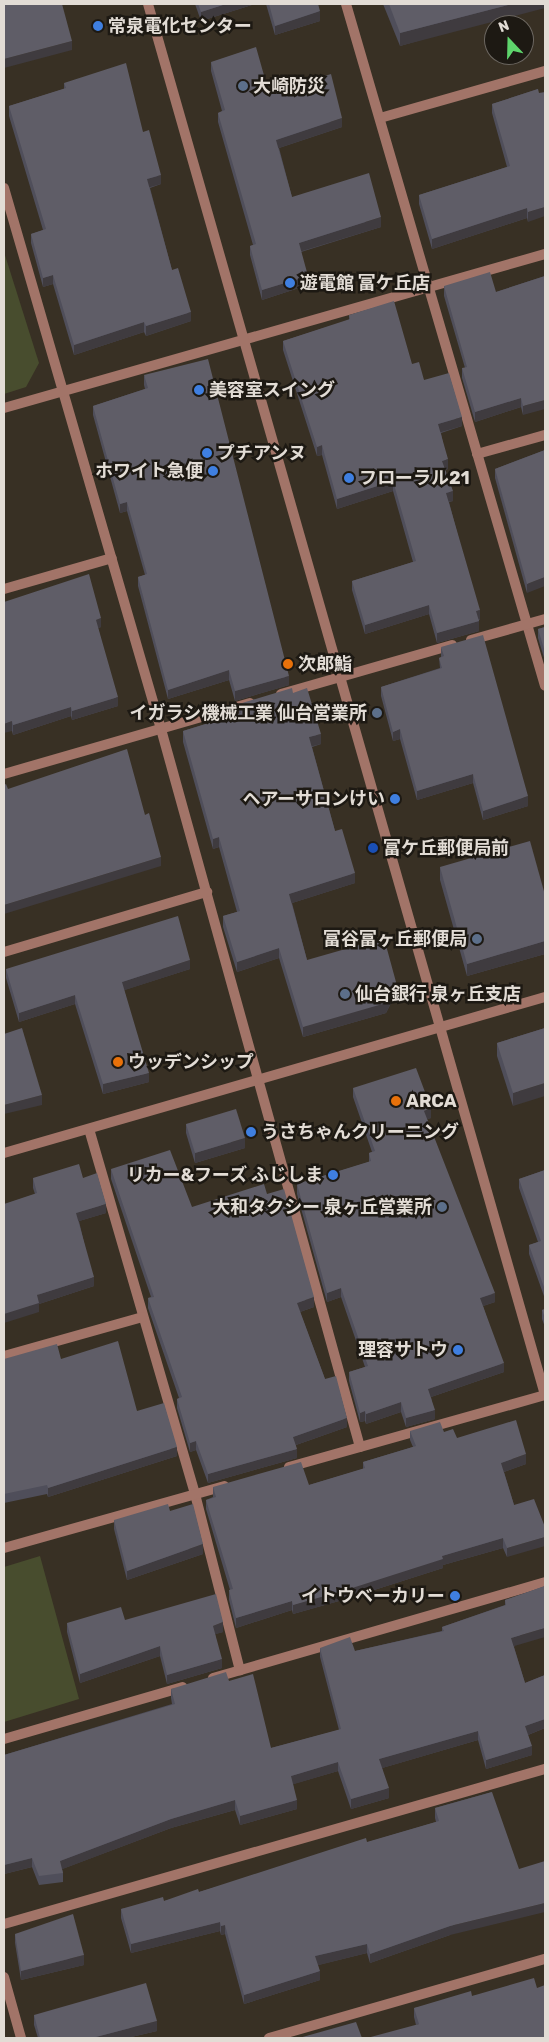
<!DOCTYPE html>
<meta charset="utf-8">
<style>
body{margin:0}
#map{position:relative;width:549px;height:2042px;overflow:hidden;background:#383024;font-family:Rubik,"Noto Sans JP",sans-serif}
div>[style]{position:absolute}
.green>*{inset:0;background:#484d2e}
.minor>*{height:10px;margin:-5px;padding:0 5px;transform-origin:5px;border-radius:5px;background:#a27468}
.tertiary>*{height:10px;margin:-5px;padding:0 5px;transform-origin:5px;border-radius:5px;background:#a27468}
.wall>*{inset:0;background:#4f4e5a}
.shaded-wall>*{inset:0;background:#3f3b3f}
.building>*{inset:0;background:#5f5d67}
.dots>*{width:14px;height:14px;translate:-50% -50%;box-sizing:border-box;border:2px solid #1d1913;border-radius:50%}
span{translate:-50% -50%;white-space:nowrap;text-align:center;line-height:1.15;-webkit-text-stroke:5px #1d1913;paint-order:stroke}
.poi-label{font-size:18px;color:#e2dcd5;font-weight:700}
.left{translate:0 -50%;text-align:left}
.right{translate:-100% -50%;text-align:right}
.frame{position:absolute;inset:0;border:5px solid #e2dcd5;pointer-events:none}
.north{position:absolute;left:484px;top:15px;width:50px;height:50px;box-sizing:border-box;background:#1d1913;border:1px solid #6c6761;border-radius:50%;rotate:339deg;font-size:14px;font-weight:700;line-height:20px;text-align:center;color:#e2dcd5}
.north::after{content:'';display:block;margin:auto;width:18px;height:22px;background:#5ed56c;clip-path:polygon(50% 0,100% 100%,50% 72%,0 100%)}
</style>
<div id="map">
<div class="green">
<div style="clip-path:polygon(4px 252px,39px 363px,26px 387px,4px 394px)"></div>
<div style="clip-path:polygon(40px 1556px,79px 1699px,4px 1722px,4px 1567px)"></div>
</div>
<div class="minor">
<div style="left:346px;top:4px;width:710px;rotate:73.73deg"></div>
<div style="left:380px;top:118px;width:172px;rotate:-15.9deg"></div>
<div style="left:4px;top:188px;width:563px;rotate:73.82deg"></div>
<div style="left:161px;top:729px;width:745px;rotate:74.51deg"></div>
<div style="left:4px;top:408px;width:562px;rotate:-15.89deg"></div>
<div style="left:477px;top:454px;width:71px;rotate:-15.6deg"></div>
<div style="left:4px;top:589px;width:112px;rotate:-16deg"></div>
<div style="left:471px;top:640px;width:77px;rotate:-15.8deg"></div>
<div style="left:281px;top:694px;width:178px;rotate:-16deg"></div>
<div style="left:4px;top:774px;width:256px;rotate:-16.1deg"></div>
<div style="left:4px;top:952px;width:212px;rotate:-16.5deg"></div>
<div style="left:89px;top:1129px;width:380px;rotate:73.8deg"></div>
<div style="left:195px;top:1494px;width:182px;rotate:75.7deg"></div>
<div style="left:4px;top:1356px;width:144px;rotate:-15.7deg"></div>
<div style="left:289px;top:1467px;width:266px;rotate:-15.7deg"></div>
<div style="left:4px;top:1548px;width:229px;rotate:-15.7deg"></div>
<div style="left:213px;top:1678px;width:346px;rotate:-16.1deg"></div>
<div style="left:4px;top:1739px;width:186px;rotate:-16.2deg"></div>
<div style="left:4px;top:1924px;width:563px;rotate:-15.99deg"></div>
<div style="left:4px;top:1977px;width:63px;rotate:74.4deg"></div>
<div style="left:269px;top:2038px;width:287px;rotate:-16deg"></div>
</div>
<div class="tertiary">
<div style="left:148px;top:4px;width:1447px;rotate:74.07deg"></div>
<div style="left:4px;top:1153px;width:563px;rotate:-16.09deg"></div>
</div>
<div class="wall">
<div style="clip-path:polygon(195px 4px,255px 4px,201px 21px)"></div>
<div style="clip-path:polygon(266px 4px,318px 4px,320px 21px,275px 35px)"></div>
<div style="clip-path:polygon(383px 4px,545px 4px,400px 46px)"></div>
<div style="clip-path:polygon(211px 62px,269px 93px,342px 127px,279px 148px,292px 197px,381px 227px,301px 252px,308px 285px,262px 300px,250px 255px,250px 246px,253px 245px,218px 122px,218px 113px,222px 111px,211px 71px)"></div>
<div style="clip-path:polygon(64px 83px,143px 132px,161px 184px,150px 188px,172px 270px,191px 321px,146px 336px,144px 332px,74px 355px,53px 284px,43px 287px,31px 243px,31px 234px,43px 230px,9px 116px,9px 106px,64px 89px)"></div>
<div style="clip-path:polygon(538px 89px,528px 222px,527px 218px,432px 249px,419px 204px,419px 195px,507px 167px,492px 113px,492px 104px)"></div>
<div style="clip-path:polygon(545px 276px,523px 415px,521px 407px,475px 422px,462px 378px,462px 368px,465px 368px,444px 296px,444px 286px,496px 292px)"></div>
<div style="clip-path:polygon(349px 315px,412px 364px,424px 380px,462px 426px,441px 433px,448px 469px,445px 470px,453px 501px,449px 502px,480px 619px,479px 620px,479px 631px,437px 643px,429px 614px,365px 634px,352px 590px,352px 581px,413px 562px,393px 491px,337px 509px,322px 455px,317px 456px,283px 350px,283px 341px,349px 320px)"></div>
<div style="clip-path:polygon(144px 375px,289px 685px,235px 701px,229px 680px,168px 699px,138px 586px,138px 577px,145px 575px,127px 511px,120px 513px,93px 415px,93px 406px,145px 389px,144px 385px)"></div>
<div style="clip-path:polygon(545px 450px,527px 593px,495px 478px,495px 469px)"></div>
<div style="clip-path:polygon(4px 602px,101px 627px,98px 628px,118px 706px,72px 720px,71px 716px,13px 735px,12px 731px)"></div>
<div style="clip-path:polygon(545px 627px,545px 661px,538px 638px,538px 629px)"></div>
<div style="clip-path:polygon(441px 647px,528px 806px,483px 820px,473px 783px,417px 800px,400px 739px,393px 741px,381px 696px,381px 687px,440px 668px,439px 658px,441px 657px)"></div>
<div style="clip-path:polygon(293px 693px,321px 744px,312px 747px,335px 831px,355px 883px,292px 903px,307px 960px,396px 993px,386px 1013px,303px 1037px,279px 958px,237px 972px,223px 927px,223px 916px,237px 912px,219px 847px,213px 849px,183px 742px,183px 731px,239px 714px,239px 704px)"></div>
<div style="clip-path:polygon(440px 867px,545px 895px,545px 954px,467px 976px,440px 880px)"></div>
<div style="clip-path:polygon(6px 969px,190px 969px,124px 990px,149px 1082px,103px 1094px,75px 1004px,19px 1022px,6px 978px)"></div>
<div style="clip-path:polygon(545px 1028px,513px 1106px,497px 1056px,497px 1043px)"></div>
<div style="clip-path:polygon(353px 1088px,431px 1118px,427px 1119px,495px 1302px,483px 1306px,504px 1372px,431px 1397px,435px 1419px,406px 1427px,401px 1412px,366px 1424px,365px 1421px,360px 1422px,349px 1381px,349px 1372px,365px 1367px,341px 1297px,327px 1302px,297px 1194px,297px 1184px,369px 1162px,369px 1153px,372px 1152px,353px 1097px)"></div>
<div style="clip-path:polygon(186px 1124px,245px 1148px,195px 1163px,186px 1133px)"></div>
<div style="clip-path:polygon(111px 1169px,192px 1207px,314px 1307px,300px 1312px,325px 1379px,347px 1427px,296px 1445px,297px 1458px,208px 1483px,196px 1450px,190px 1452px,177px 1408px,177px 1399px,179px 1398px,148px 1308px,148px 1298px,151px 1297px,111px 1179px)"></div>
<div style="clip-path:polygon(545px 1170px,545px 1299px,529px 1254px,529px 1245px,538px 1242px,519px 1188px,519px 1179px)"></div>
<div style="clip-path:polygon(33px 1178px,83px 1178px,106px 1213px,79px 1221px,94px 1286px,39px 1304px,39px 1312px,35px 1194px,33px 1188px)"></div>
<div style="clip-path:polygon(545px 1309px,545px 1327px,542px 1319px,542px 1310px)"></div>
<div style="clip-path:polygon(4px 1359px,61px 1359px,137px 1411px,177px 1456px,48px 1497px,47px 1494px,4px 1503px)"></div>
<div style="clip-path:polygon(410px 1431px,444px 1432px,457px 1438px,526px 1464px,504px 1472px,514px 1505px,507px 1557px,503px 1548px,443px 1565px,443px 1568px,346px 1599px,293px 1614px,292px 1610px,236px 1628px,229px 1600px,229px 1590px,230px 1590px,206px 1509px,206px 1500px,213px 1497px,213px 1487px,309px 1485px,363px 1469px,363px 1462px,413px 1447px,410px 1440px)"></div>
<div style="clip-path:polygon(114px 1520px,203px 1554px,127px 1580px,114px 1529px)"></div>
<div style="clip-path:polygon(545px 1586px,514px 1647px,525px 1683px,545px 1675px,545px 1728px,528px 1735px,532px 1755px,486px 1769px,478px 1740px,382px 1768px,389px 1798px,351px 1809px,338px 1771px,293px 1784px,297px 1809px,240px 1825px,235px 1810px,171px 1828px,62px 1869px,63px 1873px,63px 1882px,39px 1885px,32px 1867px,4px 1874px,4px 1755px,172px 1704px,171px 1698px,171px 1689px,229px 1681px,271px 1748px,339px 1730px,320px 1657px,320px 1648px,355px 1651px,442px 1631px,442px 1627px,505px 1605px,505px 1600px)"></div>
<div style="clip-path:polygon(125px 1620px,223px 1632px,215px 1634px,222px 1668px,167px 1684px,160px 1656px,80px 1683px,67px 1632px,67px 1623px)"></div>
<div style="clip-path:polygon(492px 1792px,450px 1935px,370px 1963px,367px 1953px,318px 1965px,320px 1980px,244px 2004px,225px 1934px,221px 1935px,220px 1931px,131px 1953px,121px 1918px,121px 1909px,164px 1901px,199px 1892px,436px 1822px,435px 1818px,435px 1808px)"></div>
<div style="clip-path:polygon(15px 1934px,84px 1965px,21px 1980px,15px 1943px)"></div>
<div style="clip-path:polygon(537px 1988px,416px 2025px,414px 2017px,414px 2008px,472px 1996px)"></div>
<div style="clip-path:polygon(34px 2015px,157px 2031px,127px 2038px,38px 2038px,34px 2025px)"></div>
</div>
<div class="shaded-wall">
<div style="clip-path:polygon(226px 4px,255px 4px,201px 21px,201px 12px)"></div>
<div style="clip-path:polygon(512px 4px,545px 4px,545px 8px,400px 46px,400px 33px)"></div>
<div style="clip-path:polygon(320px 11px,320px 21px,275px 35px,275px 26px)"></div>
<div style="clip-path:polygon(72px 41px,72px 50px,4px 68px,4px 59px)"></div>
<div style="clip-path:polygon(342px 118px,342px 127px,276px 149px,276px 140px)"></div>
<div style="clip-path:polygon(161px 175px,161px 184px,147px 188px,147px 179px)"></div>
<div style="clip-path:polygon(545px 207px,545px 216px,528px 222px,528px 212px)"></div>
<div style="clip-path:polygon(527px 208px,527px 218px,432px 249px,432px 239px)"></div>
<div style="clip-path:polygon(381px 217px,381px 227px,299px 252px,299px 243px)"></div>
<div style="clip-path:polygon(53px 275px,53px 284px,43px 287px,43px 278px)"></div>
<div style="clip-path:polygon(308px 276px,308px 285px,262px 300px,262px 290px)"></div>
<div style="clip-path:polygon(191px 312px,191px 321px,146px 336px,146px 326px)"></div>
<div style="clip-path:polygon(144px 322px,144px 332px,74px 355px,74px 345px)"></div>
<div style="clip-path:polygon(521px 398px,521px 407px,475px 422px,475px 412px)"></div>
<div style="clip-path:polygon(545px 400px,545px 409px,523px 415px,523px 406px)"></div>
<div style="clip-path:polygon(462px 417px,462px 426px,438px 433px,438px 424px)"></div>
<div style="clip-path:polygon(322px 445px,322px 455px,317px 456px,317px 447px)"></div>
<div style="clip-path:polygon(448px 459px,448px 469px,442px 471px,442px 461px)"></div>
<div style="clip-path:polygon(393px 481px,393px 491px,337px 509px,337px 499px)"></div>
<div style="clip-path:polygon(453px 491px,453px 501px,446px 502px,446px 493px)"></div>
<div style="clip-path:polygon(127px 502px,127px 511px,120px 513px,120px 504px)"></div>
<div style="clip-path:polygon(545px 577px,545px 586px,527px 593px,527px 584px)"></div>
<div style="clip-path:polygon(429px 605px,429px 614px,365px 634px,365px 625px)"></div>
<div style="clip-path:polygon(480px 610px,480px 619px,476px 620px,476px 611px)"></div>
<div style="clip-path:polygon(101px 618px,101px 627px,96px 629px,96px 620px)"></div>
<div style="clip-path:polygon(479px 621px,479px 631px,437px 643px,437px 633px)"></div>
<div style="clip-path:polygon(229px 670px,229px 680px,168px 699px,168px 690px)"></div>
<div style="clip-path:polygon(289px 676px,289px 685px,235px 701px,235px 691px)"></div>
<div style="clip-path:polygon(118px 697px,118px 706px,72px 720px,72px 711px)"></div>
<div style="clip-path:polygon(71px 707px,71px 716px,13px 735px,13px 725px)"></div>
<div style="clip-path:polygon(12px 721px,12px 731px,4px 733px,4px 724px)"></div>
<div style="clip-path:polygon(400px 729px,400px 739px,393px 741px,393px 732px)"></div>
<div style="clip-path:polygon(321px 734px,321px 744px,309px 747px,309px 737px)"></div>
<div style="clip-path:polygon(473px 774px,473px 783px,417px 800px,417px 791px)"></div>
<div style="clip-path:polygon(528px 796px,528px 806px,483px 820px,483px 811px)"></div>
<div style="clip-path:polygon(219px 837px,219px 847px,213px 849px,213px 839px)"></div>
<div style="clip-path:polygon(161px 857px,161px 866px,4px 914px,4px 905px)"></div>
<div style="clip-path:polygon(355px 873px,355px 883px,289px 904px,289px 894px)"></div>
<div style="clip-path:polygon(545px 941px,545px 954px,467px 976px,467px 964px)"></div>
<div style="clip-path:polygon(279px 948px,279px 958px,237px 972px,237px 962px)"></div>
<div style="clip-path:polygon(190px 960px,190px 969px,122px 991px,122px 982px)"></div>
<div style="clip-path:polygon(396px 982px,396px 993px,386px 1013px,303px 1037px,303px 1027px)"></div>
<div style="clip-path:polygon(75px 995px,75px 1004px,19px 1022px,19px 1013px)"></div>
<div style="clip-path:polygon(149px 1073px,149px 1082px,103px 1094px,103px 1084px)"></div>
<div style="clip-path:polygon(545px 1083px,545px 1096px,513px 1106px,513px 1093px)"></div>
<div style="clip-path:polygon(42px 1095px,42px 1105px,4px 1114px,4px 1105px)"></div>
<div style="clip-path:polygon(431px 1108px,431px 1118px,424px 1120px,424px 1111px)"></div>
<div style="clip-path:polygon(245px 1138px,245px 1148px,195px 1163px,195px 1153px)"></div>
<div style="clip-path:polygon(106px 1204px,106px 1213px,76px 1222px,76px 1213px)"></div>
<div style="clip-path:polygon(94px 1277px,94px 1286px,39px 1304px,39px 1312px,4px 1323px,4px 1314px,37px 1295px)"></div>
<div style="clip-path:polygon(341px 1288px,341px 1297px,327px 1302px,327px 1293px)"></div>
<div style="clip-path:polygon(495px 1293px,495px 1302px,480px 1307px,480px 1298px)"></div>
<div style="clip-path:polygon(314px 1297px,314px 1307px,297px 1313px,297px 1303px)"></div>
<div style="clip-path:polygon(504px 1363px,504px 1372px,428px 1398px,428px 1389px)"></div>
<div style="clip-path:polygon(401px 1402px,401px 1412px,366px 1424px,366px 1414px)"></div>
<div style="clip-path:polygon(435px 1410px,435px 1419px,406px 1427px,406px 1418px)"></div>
<div style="clip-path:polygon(365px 1411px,365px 1421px,360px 1422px,360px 1413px)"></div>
<div style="clip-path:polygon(347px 1418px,347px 1427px,293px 1446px,293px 1437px)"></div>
<div style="clip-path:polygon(196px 1441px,196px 1450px,190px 1452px,190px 1443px)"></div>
<div style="clip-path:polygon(177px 1447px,177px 1456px,48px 1497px,48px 1488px)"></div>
<div style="clip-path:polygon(297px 1449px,297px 1458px,208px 1483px,208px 1474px)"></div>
<div style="clip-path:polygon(526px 1454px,526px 1464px,501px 1473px,501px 1463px)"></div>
<div style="clip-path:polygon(545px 1537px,545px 1546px,507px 1557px,507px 1548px)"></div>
<div style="clip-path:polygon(503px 1538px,503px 1548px,443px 1565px,443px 1568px,346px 1599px,293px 1614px,293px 1605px,442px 1556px)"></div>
<div style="clip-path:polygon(203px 1544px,203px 1554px,127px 1580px,127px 1571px)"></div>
<div style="clip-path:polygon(292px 1601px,292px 1610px,236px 1628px,236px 1618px)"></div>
<div style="clip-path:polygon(223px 1622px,223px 1632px,213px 1635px,213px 1626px)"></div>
<div style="clip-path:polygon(545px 1628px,545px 1637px,511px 1647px,511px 1638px)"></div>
<div style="clip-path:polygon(160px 1646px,160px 1656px,80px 1683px,80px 1674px)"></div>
<div style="clip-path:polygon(222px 1659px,222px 1668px,167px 1684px,167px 1675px)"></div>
<div style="clip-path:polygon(545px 1719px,545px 1728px,525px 1736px,525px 1726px)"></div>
<div style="clip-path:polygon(478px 1731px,478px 1740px,379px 1769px,379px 1759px)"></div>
<div style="clip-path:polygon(532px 1746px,532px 1755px,486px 1769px,486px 1760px)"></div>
<div style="clip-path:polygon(338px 1762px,338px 1771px,291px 1785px,291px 1776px)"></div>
<div style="clip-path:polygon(389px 1788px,389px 1798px,351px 1809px,351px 1799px)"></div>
<div style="clip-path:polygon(235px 1800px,235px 1810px,171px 1828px,60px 1870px,60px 1861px,171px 1819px)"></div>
<div style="clip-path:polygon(297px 1800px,297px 1809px,240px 1825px,240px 1816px)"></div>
<div style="clip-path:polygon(32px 1858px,32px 1867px,4px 1874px,4px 1865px)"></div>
<div style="clip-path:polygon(545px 1903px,545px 1912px,450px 1935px,370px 1963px,370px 1954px,450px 1926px)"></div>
<div style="clip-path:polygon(220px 1922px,220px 1931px,131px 1953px,131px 1944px)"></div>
<div style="clip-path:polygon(225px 1925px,225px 1934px,221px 1935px,221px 1926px)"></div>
<div style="clip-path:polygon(367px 1944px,367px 1953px,315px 1966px,315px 1956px)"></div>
<div style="clip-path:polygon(84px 1955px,84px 1965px,21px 1980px,21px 1971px)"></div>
<div style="clip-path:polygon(320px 1971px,320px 1980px,244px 2004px,244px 1995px)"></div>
<div style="clip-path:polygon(157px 2021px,157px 2031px,127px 2038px,92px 2038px)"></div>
</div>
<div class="building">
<div style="clip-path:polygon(4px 4px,62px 4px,72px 41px,4px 59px)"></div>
<div style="clip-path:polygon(198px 4px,226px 4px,201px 12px)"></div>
<div style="clip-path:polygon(269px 4px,318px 4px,320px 11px,275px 26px)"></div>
<div style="clip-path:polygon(389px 4px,512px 4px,400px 33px)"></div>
<div style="clip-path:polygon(256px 47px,269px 93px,331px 74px,342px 118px,276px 140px,292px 197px,369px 173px,381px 217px,299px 243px,308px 276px,262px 290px,250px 246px,256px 244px,218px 113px,225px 110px,211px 62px)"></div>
<div style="clip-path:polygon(126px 63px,143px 132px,149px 130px,161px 175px,147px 179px,172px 270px,178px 268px,191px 312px,146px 326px,144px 322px,74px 345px,53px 275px,43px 278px,31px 234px,46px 229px,9px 106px,66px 88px,64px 83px)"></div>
<div style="clip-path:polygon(538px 89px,539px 93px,545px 92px,545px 207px,528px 212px,527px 208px,432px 239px,419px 195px,510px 166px,492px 104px)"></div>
<div style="clip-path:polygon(490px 272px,496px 292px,545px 276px,545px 400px,523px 406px,521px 398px,475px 412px,462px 368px,467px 367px,444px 286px)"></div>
<div style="clip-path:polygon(394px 301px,412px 364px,419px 362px,424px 380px,449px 373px,462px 417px,438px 424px,448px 459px,442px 461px,453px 491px,446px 493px,480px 610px,476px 611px,479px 621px,437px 633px,429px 605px,365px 625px,352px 581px,416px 561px,393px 481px,337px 499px,322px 445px,317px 447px,283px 341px,350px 319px,349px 315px)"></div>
<div style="clip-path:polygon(208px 359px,289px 676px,235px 691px,229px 670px,168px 690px,138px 577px,147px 574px,127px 502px,120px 504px,93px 406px,148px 388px,144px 375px)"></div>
<div style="clip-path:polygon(545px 450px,545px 577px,527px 584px,495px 469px)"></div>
<div style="clip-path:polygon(89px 574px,101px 618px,96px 620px,118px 697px,72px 711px,71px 707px,13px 725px,12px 721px,4px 724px,4px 602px)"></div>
<div style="clip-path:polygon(545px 627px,545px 652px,538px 629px)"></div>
<div style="clip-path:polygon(483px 635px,528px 796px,483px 811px,473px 774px,417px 791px,400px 729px,393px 732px,381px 687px,442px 668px,439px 658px,444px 656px,441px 647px)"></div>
<div style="clip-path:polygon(292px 688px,293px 693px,307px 688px,321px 734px,309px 737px,335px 831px,342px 829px,355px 873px,289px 894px,307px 960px,384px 938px,396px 982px,386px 1003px,303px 1027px,279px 948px,237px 962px,223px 916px,240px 911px,219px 837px,213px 839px,183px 731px,241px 713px,239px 704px)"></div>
<div style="clip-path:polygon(127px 749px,145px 815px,149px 813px,161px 857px,4px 905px,4px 785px,6px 784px,8px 789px)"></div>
<div style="clip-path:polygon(530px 841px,545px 895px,545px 941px,467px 964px,440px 867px)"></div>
<div style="clip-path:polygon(178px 916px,190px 960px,122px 982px,149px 1073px,103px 1084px,75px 995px,19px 1013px,6px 969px)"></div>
<div style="clip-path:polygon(22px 1028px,42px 1095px,4px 1105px,4px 1034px)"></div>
<div style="clip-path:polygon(545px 1028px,545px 1083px,513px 1093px,497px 1043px)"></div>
<div style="clip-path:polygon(416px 1068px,431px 1108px,424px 1111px,495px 1293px,480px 1298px,504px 1363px,428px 1389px,435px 1410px,406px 1418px,401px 1402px,366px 1414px,365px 1411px,360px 1413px,349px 1372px,368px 1366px,341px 1288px,327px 1293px,297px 1184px,371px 1161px,369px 1153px,375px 1151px,353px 1088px)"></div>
<div style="clip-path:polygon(236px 1109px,245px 1138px,195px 1153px,186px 1124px)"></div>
<div style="clip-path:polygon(170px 1150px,192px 1207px,264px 1184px,267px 1194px,284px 1189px,314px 1297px,297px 1303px,325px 1379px,336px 1376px,347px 1418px,293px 1437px,297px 1449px,208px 1474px,196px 1441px,190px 1443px,177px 1399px,182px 1397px,148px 1298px,154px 1297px,111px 1169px)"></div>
<div style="clip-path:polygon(79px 1164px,83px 1178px,97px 1173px,106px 1204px,76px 1213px,94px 1277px,37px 1295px,39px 1303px,4px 1314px,4px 1204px,37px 1193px,33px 1178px)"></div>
<div style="clip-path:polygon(545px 1170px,545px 1290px,529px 1245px,541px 1241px,519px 1179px)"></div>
<div style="clip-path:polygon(545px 1309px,545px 1318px,542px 1310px)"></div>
<div style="clip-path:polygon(118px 1341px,137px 1411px,164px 1403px,177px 1447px,48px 1488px,47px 1485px,4px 1494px,4px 1359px,57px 1344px,61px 1359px)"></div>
<div style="clip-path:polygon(516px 1420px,526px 1454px,501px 1463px,514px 1505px,534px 1499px,545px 1527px,545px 1537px,507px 1548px,503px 1538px,442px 1556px,443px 1559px,346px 1590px,293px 1605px,292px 1601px,236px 1618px,229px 1590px,233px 1589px,206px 1500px,216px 1497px,213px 1487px,301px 1462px,309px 1485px,365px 1468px,363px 1462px,416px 1446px,410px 1431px,440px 1422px,444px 1432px,453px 1429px,457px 1438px)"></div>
<div style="clip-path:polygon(168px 1504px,170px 1511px,193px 1504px,203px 1544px,127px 1571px,114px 1520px)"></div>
<div style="clip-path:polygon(545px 1586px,545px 1628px,511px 1638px,525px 1683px,545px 1675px,545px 1719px,525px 1726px,532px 1746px,486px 1760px,478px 1731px,379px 1759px,389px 1788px,351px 1799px,338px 1762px,291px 1776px,297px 1800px,240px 1816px,235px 1800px,171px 1819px,60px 1861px,63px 1873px,39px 1876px,32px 1858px,4px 1865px,4px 1755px,175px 1704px,171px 1689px,226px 1672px,229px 1681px,253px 1674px,271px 1748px,341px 1729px,320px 1648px,350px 1637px,355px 1651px,444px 1631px,442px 1627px,506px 1605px,505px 1600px)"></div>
<div style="clip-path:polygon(216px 1594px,223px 1622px,213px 1626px,222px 1659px,167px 1675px,160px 1646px,80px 1674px,67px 1623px,121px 1607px,125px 1620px)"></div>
<div style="clip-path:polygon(492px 1792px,519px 1869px,545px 1861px,545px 1903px,450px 1926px,370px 1954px,367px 1944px,315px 1956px,320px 1971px,244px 1995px,225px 1925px,221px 1926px,220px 1922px,131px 1944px,121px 1909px,163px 1897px,164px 1901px,198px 1889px,199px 1892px,366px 1838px,367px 1842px,439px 1821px,435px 1808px)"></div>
<div style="clip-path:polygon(73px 1914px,84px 1955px,21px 1971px,15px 1934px)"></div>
<div style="clip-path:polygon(534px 1978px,537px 1988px,545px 1985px,545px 2038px,367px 2038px,419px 2024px,414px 2008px,471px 1991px,472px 1996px)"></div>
<div style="clip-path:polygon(146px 1983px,157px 2021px,92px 2038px,40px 2038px,34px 2015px)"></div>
<div style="clip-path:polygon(356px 2022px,362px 2038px,299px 2038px)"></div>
</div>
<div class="dots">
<div style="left:98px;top:26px;background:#3f7fe0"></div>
<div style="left:243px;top:86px;background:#5c6f8a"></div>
<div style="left:290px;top:283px;background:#3f7fe0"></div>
<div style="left:199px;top:390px;background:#3f7fe0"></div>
<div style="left:207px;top:453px;background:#3f7fe0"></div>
<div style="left:213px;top:471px;background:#3f7fe0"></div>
<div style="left:349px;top:478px;background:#3f7fe0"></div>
<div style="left:288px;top:664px;background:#e8710a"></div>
<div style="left:377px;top:713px;background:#5c6f8a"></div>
<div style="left:395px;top:799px;background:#3f7fe0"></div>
<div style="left:373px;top:848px;background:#1a4fb4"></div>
<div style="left:477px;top:939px;background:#5c6f8a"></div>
<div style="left:345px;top:994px;background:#5c6f8a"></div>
<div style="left:118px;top:1062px;background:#e8710a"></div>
<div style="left:396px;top:1101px;background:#e8710a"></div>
<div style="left:251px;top:1132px;background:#3f7fe0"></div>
<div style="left:333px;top:1175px;background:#3f7fe0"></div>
<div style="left:442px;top:1207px;background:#5c6f8a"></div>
<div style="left:458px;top:1350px;background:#3f7fe0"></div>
<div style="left:455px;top:1596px;background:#3f7fe0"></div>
</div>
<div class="poi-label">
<span class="left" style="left:108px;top:26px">常泉電化センター</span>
<span class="left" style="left:253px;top:86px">大崎防災</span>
<span class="left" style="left:300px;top:283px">遊電館 富ケ丘店</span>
<span class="left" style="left:209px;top:390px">美容室スイング</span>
<span class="left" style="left:217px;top:453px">プチアンヌ</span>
<span class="right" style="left:203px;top:471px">ホワイト急便</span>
<span class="left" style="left:359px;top:478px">フローラル21</span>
<span class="left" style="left:298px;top:664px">次郎鮨</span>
<span class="right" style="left:367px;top:713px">イガラシ機械工業 仙台営業所</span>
<span class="right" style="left:385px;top:799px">ヘアーサロンけい</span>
<span class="left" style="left:383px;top:848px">富ケ丘郵便局前</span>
<span class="right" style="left:467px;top:939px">富谷富ヶ丘郵便局</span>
<span class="left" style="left:355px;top:994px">仙台銀行 泉ヶ丘支店</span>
<span class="left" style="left:128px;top:1062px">ウッデンシップ</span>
<span class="left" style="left:406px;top:1101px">ARCA</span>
<span class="left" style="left:261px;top:1132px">うさちゃんクリーニング</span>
<span class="right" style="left:323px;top:1175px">リカー&amp;フーズ ふじしま</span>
<span class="right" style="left:432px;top:1207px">大和タクシー 泉ヶ丘営業所</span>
<span class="right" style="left:448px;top:1350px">理容サトウ</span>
<span class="right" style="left:445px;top:1596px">イトウベーカリー</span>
</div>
<div class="frame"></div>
<div class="north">N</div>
</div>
